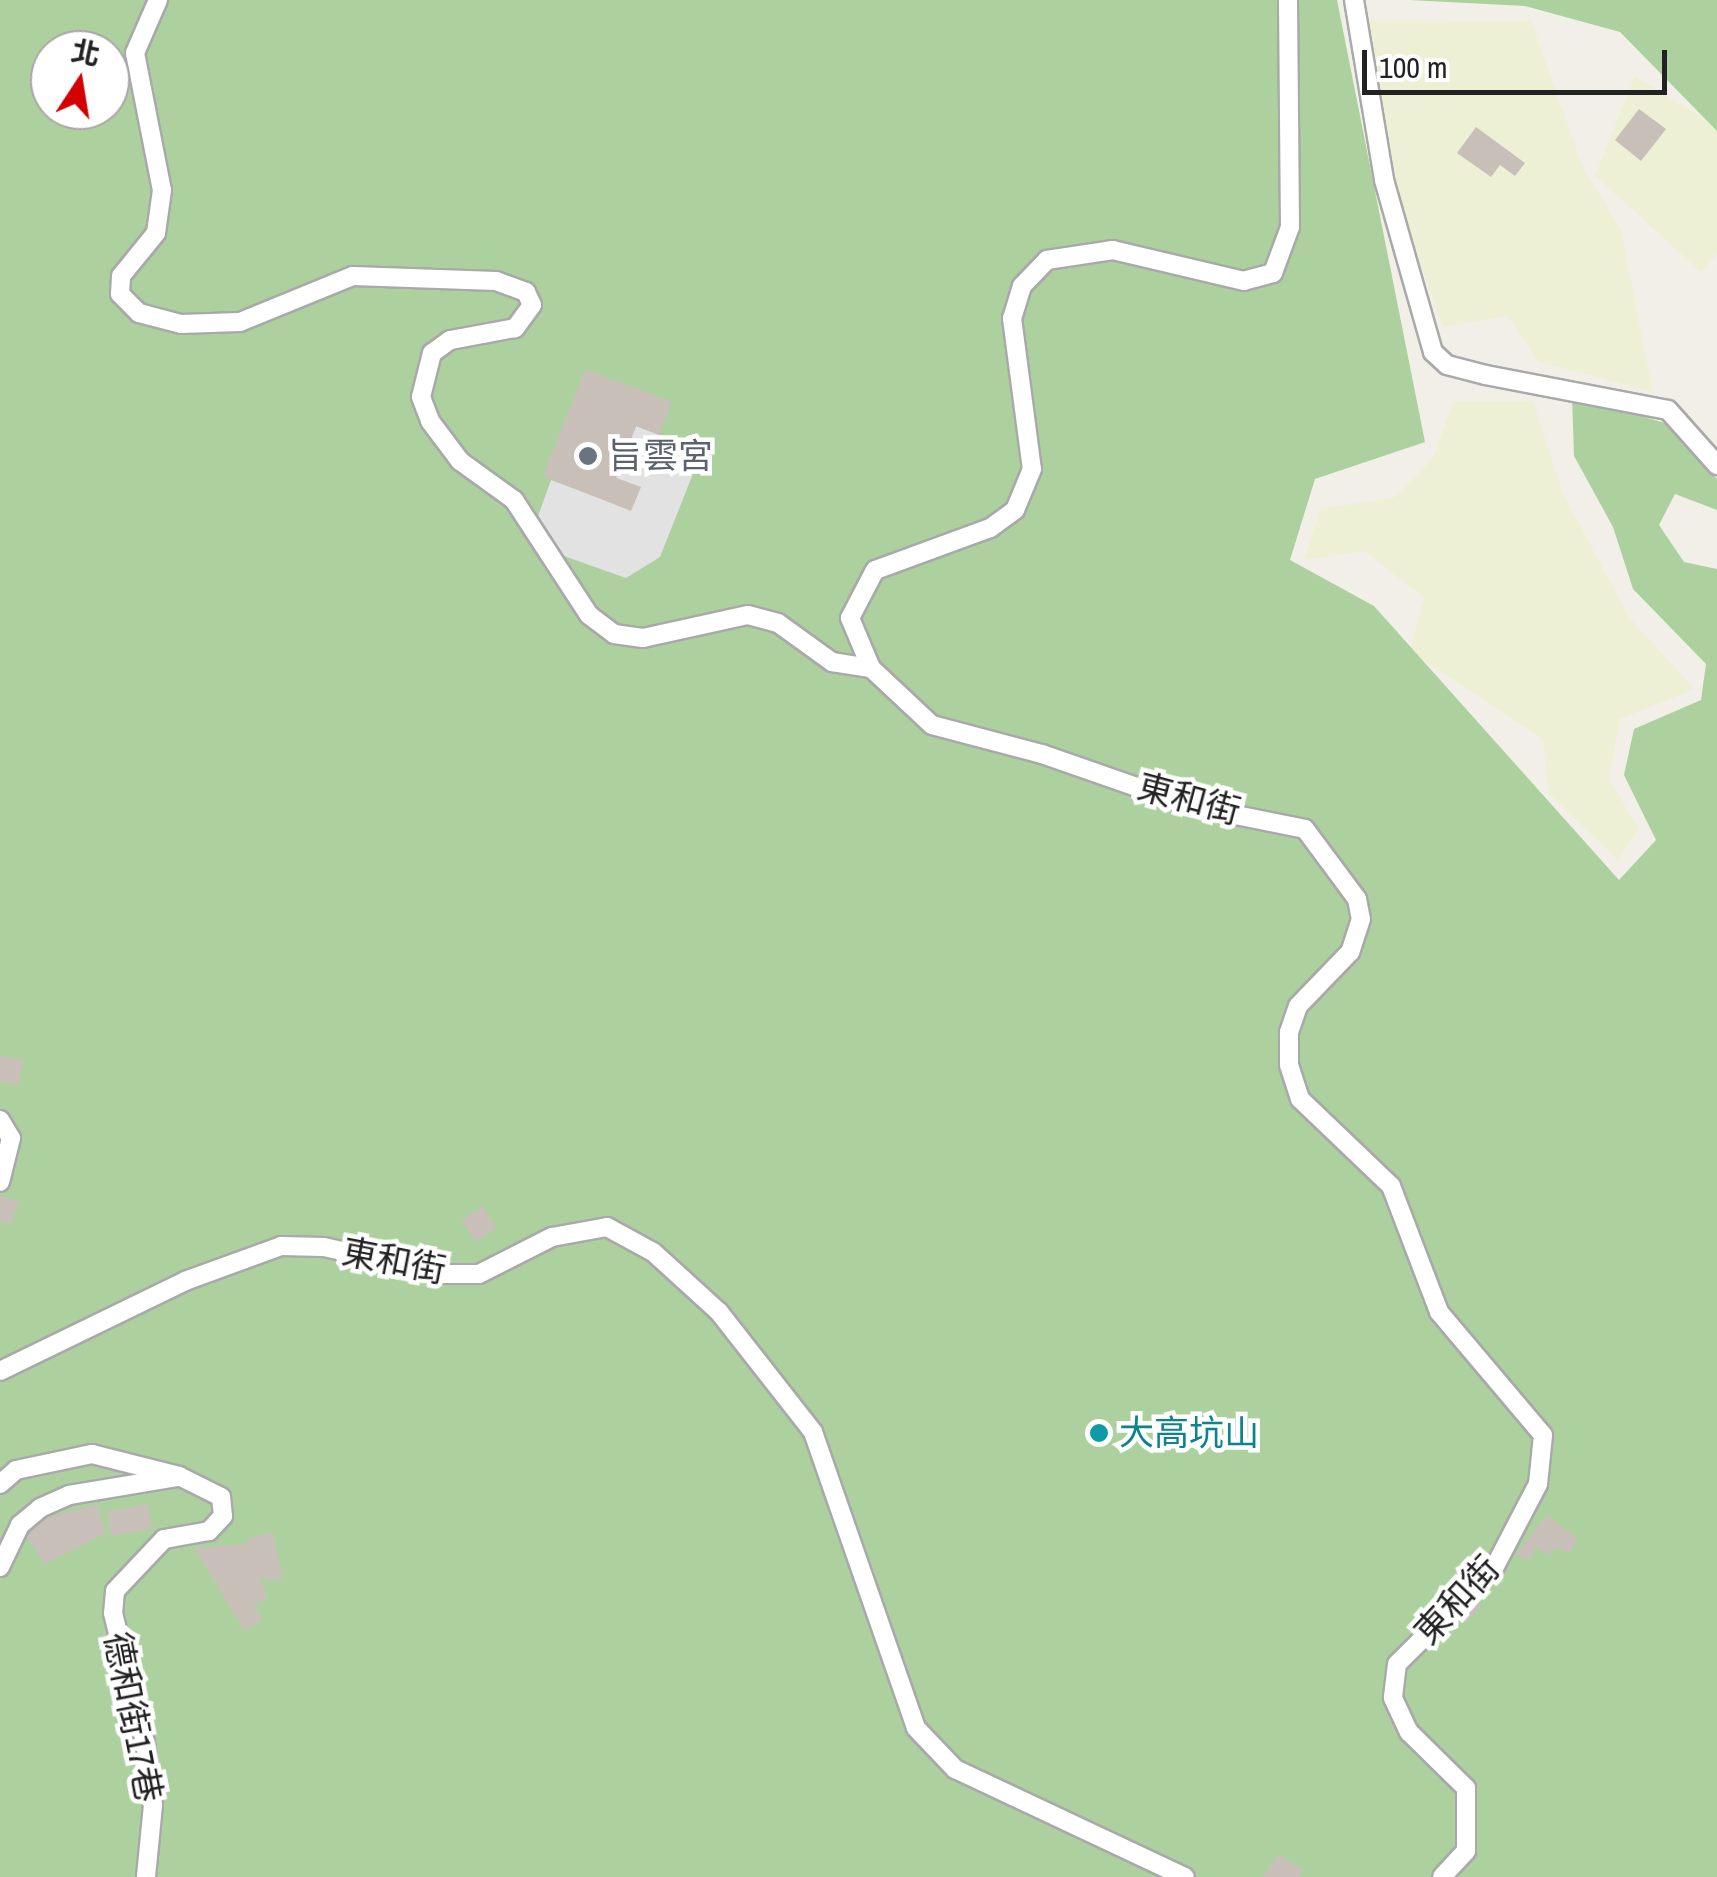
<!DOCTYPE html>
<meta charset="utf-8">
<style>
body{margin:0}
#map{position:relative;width:1717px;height:1877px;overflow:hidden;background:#f2efe9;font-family:"Archivo Narrow","Noto Sans TC",sans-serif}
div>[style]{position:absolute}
.farmland>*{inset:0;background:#eef0d5}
.forest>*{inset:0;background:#add19e}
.parking>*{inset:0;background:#e2e2e2}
.building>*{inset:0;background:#c7bfb8}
.roads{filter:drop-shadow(2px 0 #a9a9a9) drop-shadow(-2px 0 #a9a9a9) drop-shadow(0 2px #a9a9a9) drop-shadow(0 -2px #a9a9a9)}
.street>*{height:18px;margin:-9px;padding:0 9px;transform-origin:9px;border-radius:9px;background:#fff}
.dots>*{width:28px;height:28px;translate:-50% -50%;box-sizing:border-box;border:5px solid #fff;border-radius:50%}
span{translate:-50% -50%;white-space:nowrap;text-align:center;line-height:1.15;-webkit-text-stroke:9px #fff;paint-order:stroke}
.worship-label{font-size:35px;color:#5b616d}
.left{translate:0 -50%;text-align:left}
.street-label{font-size:35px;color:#222}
.culture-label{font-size:35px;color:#0d838f}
.north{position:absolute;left:30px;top:30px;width:100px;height:100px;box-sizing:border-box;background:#fff;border:2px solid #a7a7a7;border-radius:50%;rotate:12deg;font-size:28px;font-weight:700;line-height:40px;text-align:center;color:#222}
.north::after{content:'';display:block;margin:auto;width:35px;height:45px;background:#d40000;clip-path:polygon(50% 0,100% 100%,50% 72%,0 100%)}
.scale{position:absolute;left:1362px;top:50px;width:305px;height:45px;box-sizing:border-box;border:5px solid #222;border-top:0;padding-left:12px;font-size:30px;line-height:35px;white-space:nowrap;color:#222;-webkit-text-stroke:8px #fff;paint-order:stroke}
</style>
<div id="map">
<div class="farmland">
<div style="clip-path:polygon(1360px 20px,1531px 21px,1582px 164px,1621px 230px,1653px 392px,1539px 362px,1507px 316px,1443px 327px,1406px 226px)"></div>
<div style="clip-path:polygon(1635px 76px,1717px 127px,1717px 254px,1701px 272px,1595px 176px)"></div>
<div style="clip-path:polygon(1453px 401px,1533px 401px,1563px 493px,1628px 616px,1695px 689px,1620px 719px,1609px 779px,1639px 829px,1618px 860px,1549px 794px,1543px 740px,1410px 651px,1424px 598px,1364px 551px,1304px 560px,1320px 509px,1395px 497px,1433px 458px)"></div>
</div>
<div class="forest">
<div style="clip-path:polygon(evenodd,0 0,1337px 0,1425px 442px,1315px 479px,1290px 560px,1374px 606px,1619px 880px,1656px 840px,1624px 775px,1634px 729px,1701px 700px,1706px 664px,1633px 589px,1613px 527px,1574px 456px,1572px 396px,1672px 425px,1717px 479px,1717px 510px,1675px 494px,1659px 525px,1684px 562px,1717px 569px,1717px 1877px,0 1877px,0 0,50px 50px,110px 50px,110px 110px,50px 110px,50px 50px)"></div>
<div style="clip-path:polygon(1409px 0,1717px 0,1717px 131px,1620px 32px,1525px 6px)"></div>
</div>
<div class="parking">
<div style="clip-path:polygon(636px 426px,702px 451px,660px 557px,626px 578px,561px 555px,536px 522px,551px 480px,631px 510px,640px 487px,616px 478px)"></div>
</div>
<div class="building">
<div style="clip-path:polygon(1639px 109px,1666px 129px,1641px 161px,1615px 140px)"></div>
<div style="clip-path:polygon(1476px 127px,1525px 163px,1515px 176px,1500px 165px,1491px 177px,1457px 153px)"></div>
<div style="clip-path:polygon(585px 369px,672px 402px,659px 435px,636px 426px,616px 478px,641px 487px,631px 511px,543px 476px)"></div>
<div style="clip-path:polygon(0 1056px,23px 1059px,19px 1085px,0 1082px)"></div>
<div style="clip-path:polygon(0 1195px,19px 1202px,10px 1225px,0 1221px)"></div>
<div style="clip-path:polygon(482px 1206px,497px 1227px,476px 1242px,461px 1221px)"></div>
<div style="clip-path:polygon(148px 1504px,152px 1529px,111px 1536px,107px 1511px)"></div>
<div style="clip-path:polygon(97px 1505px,106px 1533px,45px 1564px,25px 1535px,48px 1517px)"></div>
<div style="clip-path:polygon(1547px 1515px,1578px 1539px,1568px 1554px,1557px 1547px,1547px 1555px,1537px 1547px,1527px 1561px,1516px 1554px)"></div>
<div style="clip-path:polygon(273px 1532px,283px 1579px,259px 1579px,268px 1598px,254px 1605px,263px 1620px,245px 1631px,194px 1548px,249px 1543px,247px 1538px)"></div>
<div style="clip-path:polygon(1474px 1599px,1482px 1605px,1467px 1622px,1460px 1614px)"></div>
<div style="clip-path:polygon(1278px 1854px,1304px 1870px,1300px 1877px,1263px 1877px)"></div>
</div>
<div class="roads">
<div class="street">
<div style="left:158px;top:0;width:58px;rotate:113.5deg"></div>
<div style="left:135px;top:53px;width:140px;rotate:78.9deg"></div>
<div style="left:162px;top:190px;width:43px;rotate:97.9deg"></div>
<div style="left:156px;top:233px;width:55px;rotate:129.1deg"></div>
<div style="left:121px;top:276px;width:18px;rotate:93deg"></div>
<div style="left:120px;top:294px;width:27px;rotate:45deg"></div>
<div style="left:139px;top:313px;width:43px;rotate:14.7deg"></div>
<div style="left:181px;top:324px;width:59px;rotate:-1.9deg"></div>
<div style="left:240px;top:322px;width:122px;rotate:-22.2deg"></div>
<div style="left:353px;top:276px;width:143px;rotate:2deg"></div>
<div style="left:496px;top:281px;width:32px;rotate:20deg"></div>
<div style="left:526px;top:292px;width:14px;rotate:65deg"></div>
<div style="left:532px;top:305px;width:29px;rotate:126deg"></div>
<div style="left:515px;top:328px;width:66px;rotate:169.5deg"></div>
<div style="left:450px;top:340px;width:22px;rotate:144deg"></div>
<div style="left:432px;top:353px;width:45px;rotate:104deg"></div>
<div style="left:421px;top:397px;width:26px;rotate:69deg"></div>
<div style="left:430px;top:421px;width:50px;rotate:53.1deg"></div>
<div style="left:460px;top:461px;width:67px;rotate:35.8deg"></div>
<div style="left:514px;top:500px;width:137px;rotate:56.9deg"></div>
<div style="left:589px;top:615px;width:31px;rotate:37deg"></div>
<div style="left:614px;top:634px;width:29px;rotate:8deg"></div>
<div style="left:643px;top:638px;width:107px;rotate:-12.4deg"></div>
<div style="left:748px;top:615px;width:31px;rotate:15deg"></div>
<div style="left:778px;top:623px;width:67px;rotate:35.8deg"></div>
<div style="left:832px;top:662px;width:39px;rotate:9deg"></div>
<div style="left:1288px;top:0;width:227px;rotate:89.5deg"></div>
<div style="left:1290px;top:227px;width:49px;rotate:110.3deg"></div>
<div style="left:1273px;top:273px;width:30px;rotate:165deg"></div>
<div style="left:1244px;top:281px;width:135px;rotate:-166.7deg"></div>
<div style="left:1113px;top:250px;width:67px;rotate:171.4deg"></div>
<div style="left:1047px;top:260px;width:36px;rotate:134deg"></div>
<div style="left:1022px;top:286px;width:34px;rotate:107deg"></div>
<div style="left:1012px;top:318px;width:152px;rotate:82.5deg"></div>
<div style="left:1032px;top:469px;width:44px;rotate:112.5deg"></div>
<div style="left:1015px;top:510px;width:31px;rotate:144deg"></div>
<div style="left:990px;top:528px;width:122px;rotate:159.9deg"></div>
<div style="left:875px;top:570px;width:54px;rotate:117.5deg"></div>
<div style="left:850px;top:618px;width:54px;rotate:67.2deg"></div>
<div style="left:871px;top:668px;width:83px;rotate:43.1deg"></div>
<div style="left:932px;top:725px;width:114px;rotate:14.8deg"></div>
<div style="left:1042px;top:754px;width:158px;rotate:19.2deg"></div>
<div style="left:1191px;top:806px;width:116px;rotate:11.4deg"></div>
<div style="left:1305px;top:829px;width:87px;rotate:53.4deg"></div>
<div style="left:1357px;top:899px;width:20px;rotate:79deg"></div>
<div style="left:1361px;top:919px;width:35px;rotate:108deg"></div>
<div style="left:1350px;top:952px;width:75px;rotate:133.9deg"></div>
<div style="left:1298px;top:1006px;width:28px;rotate:109deg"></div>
<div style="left:1289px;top:1032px;width:33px;rotate:90deg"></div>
<div style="left:1289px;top:1065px;width:36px;rotate:72deg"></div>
<div style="left:1300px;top:1099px;width:126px;rotate:43.7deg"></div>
<div style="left:1391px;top:1186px;width:135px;rotate:69.1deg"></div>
<div style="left:1439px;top:1312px;width:161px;rotate:49.8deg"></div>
<div style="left:1543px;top:1435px;width:49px;rotate:95.8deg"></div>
<div style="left:1538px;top:1484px;width:95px;rotate:117.6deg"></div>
<div style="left:1494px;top:1568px;width:136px;rotate:135.3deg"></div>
<div style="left:1397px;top:1664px;width:34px;rotate:97deg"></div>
<div style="left:1393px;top:1698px;width:38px;rotate:65deg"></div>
<div style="left:1409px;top:1732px;width:80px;rotate:44.5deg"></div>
<div style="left:1466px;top:1788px;width:63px;rotate:90deg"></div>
<div style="left:1466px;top:1851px;width:35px;rotate:133deg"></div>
<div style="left:1354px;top:0;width:182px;rotate:80.5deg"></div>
<div style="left:1384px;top:180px;width:179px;rotate:74.1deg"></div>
<div style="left:1433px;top:352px;width:19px;rotate:43deg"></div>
<div style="left:1447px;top:365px;width:40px;rotate:14.4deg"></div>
<div style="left:1486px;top:375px;width:185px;rotate:10.9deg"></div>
<div style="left:1668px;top:410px;width:74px;rotate:48.3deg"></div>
<div style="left:0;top:1120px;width:21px;rotate:59deg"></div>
<div style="left:11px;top:1138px;width:45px;rotate:104deg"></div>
<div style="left:0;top:1371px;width:206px;rotate:-25.9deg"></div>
<div style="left:185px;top:1281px;width:102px;rotate:-20deg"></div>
<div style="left:281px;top:1246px;width:43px;rotate:1.3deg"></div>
<div style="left:324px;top:1247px;width:123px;rotate:12.7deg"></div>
<div style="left:444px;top:1274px;width:35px"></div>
<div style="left:479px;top:1274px;width:82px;rotate:-26.9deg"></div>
<div style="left:552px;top:1237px;width:56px;rotate:-10.3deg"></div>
<div style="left:607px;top:1227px;width:52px;rotate:28.5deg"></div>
<div style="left:653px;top:1252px;width:89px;rotate:42.3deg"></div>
<div style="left:719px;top:1312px;width:152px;rotate:51.9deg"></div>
<div style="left:813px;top:1432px;width:313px;rotate:70.8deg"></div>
<div style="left:916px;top:1728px;width:57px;rotate:46.4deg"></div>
<div style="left:955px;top:1769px;width:254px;rotate:25.2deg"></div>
<div style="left:0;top:1484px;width:21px;rotate:-41deg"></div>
<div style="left:16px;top:1470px;width:78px;rotate:-11.9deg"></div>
<div style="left:92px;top:1454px;width:90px;rotate:14.2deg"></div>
<div style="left:179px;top:1476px;width:47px;rotate:26.6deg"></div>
<div style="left:221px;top:1497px;width:19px;rotate:84deg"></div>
<div style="left:223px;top:1516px;width:21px;rotate:133deg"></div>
<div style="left:209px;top:1531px;width:46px;rotate:169.9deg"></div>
<div style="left:164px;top:1539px;width:71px;rotate:133.3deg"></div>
<div style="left:115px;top:1591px;width:22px;rotate:95deg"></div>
<div style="left:113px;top:1613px;width:133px;rotate:76.1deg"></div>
<div style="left:145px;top:1742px;width:64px;rotate:82.8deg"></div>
<div style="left:153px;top:1805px;width:72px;rotate:95.6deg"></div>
<div style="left:0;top:1567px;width:47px;rotate:-64.5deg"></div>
<div style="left:20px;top:1525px;width:26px;rotate:-40deg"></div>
<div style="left:40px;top:1508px;width:32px;rotate:-24deg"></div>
<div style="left:69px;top:1495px;width:109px;rotate:-9.5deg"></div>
</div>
</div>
<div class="dots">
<div style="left:588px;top:456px;background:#6b7280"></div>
<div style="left:1099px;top:1433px;background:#0f9aa8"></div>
</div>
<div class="worship-label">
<span class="left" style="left:608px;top:456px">旨雲宮</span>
</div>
<div class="street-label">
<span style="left:1189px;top:799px;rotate:15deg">東和街</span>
<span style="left:394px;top:1261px;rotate:11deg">東和街</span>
<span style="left:1457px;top:1600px;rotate:-47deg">東和街</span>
<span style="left:133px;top:1717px;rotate:79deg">德和街17巷</span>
</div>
<div class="culture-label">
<span class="left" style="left:1119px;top:1433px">大高坑山</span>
</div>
<div class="north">北</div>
<div class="scale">100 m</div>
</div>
